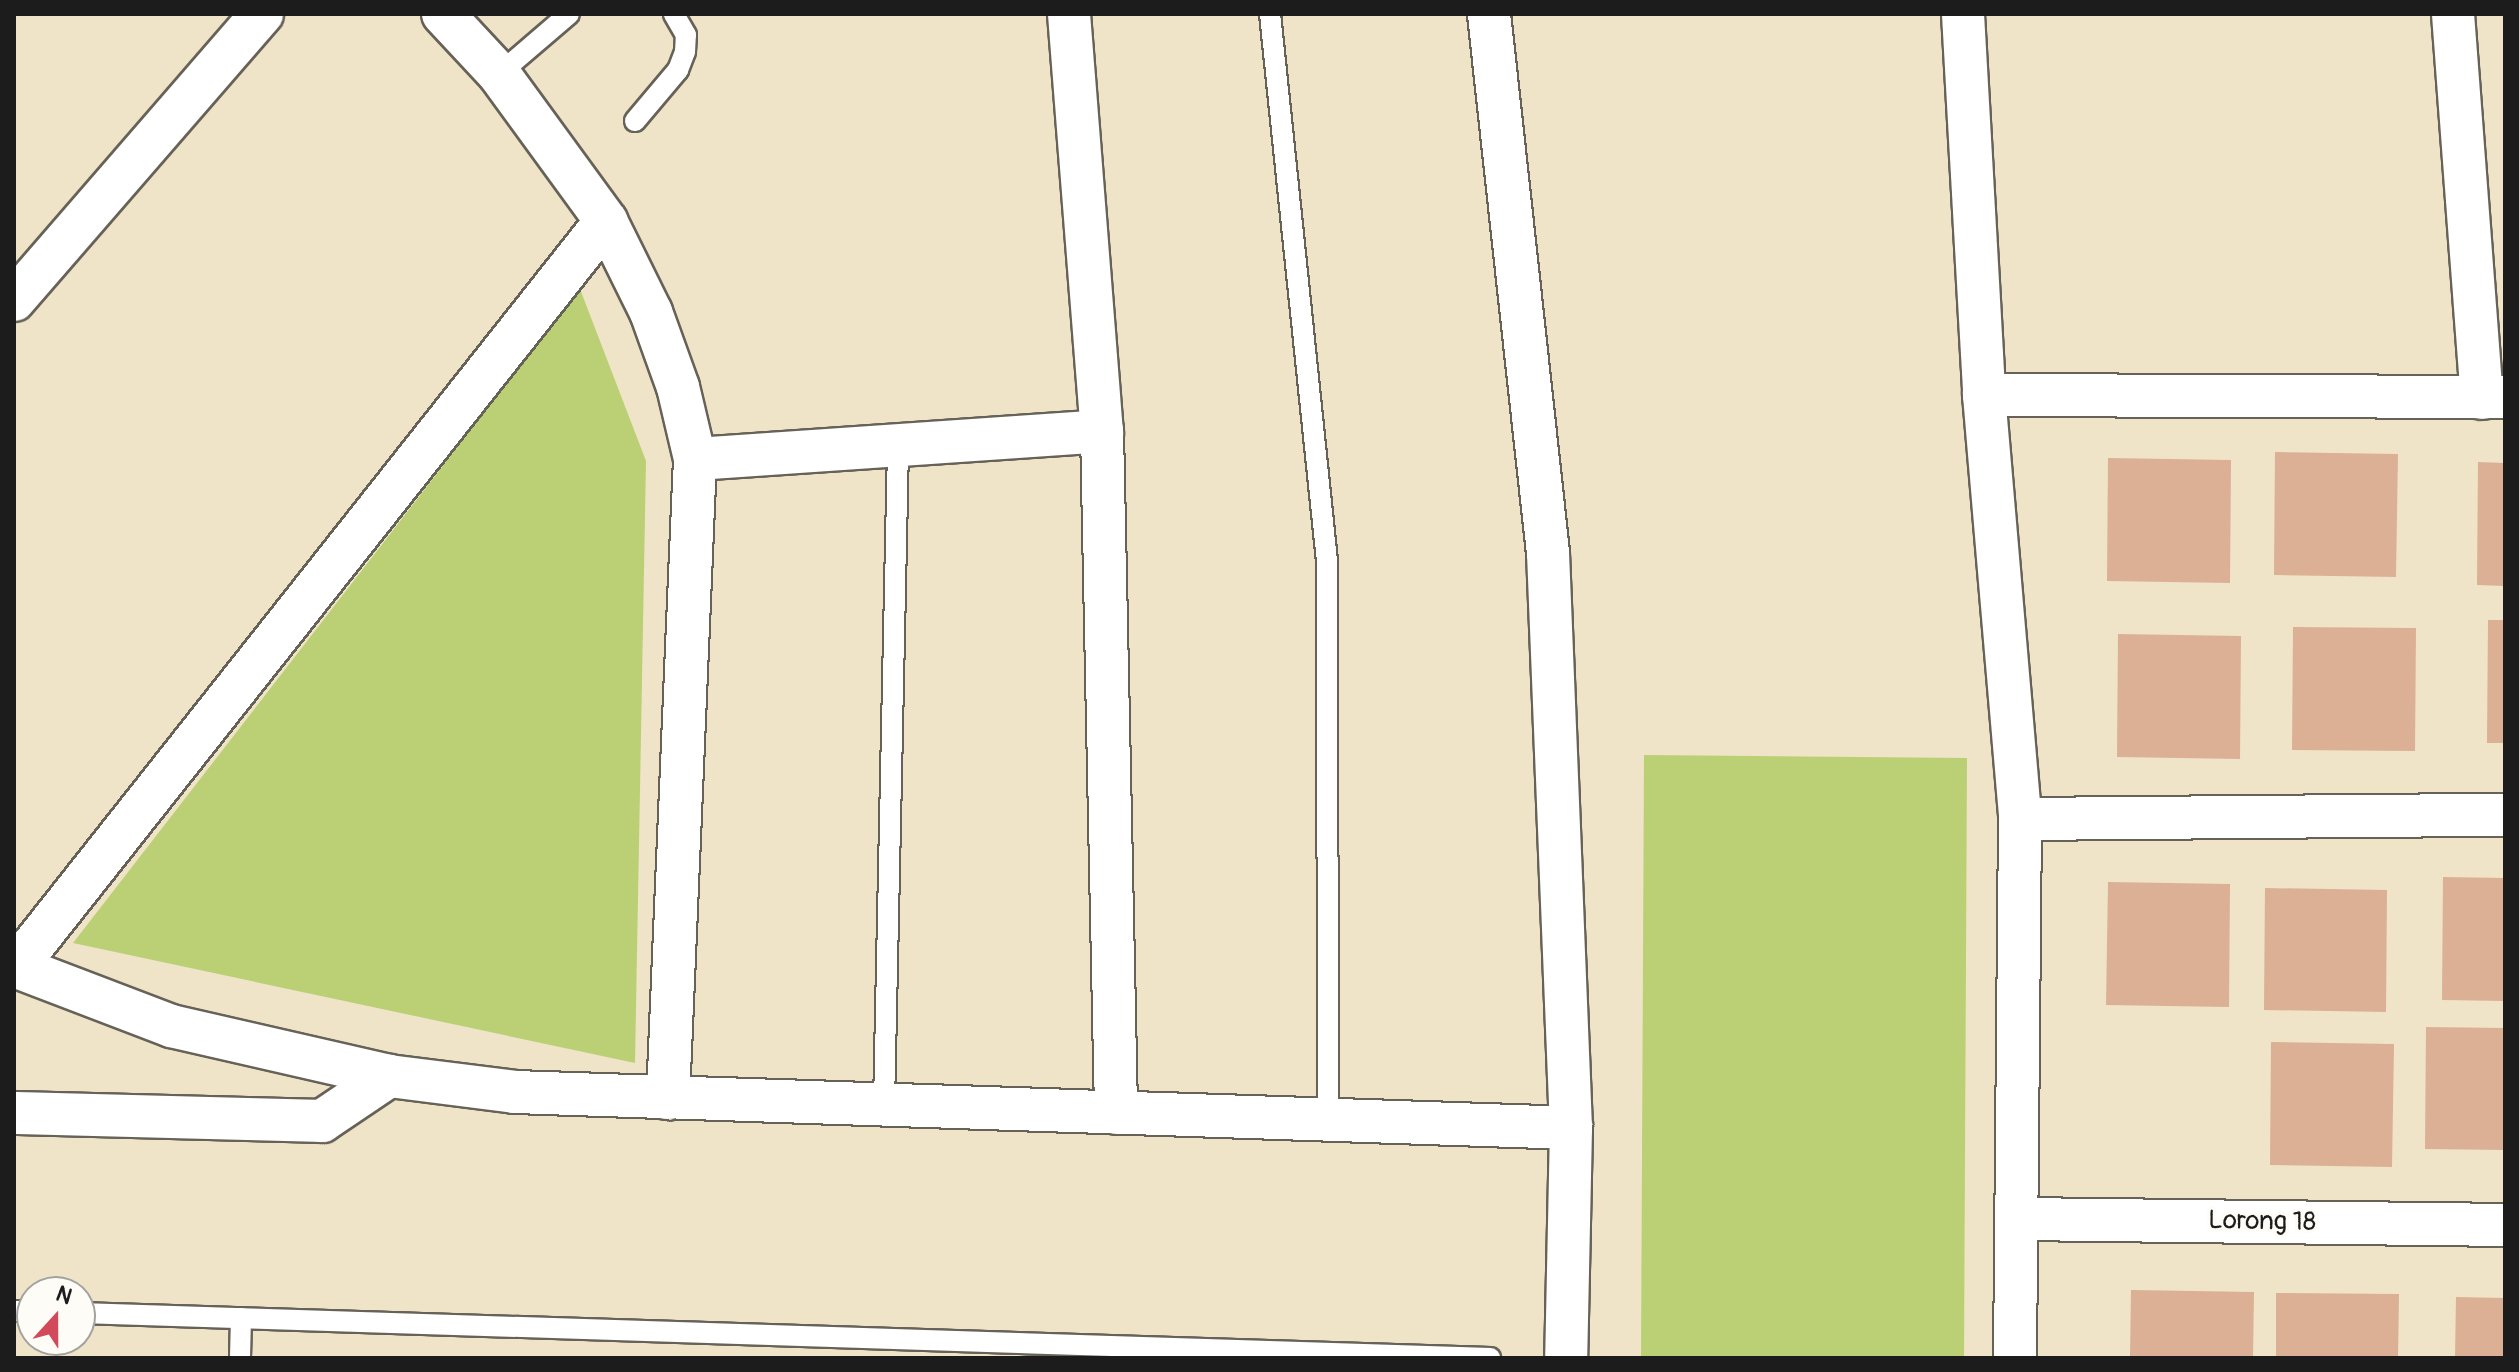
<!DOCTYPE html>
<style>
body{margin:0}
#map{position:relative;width:2519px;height:1372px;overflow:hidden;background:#efe4c8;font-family:Pangolin,sans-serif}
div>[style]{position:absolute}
.green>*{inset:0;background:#bbd074}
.building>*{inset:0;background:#dbb095}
.roads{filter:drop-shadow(2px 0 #666258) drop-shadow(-2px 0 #666258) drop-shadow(0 2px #666258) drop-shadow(0 -2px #666258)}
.lane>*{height:20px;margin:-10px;padding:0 10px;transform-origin:10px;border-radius:10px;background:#fff}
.street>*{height:42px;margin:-21px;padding:0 21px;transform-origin:21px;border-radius:21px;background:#fff}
span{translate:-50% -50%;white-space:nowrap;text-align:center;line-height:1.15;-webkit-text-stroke:7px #fdfcf7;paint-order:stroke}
.street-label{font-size:26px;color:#1c1c1c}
.frame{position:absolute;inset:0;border:16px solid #1c1c1c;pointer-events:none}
.north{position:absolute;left:16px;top:1276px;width:80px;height:80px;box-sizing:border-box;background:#fdfcf7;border:2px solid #a3a29f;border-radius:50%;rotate:21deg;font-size:22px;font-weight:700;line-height:32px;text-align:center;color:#1c1c1c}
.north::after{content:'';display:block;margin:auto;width:28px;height:36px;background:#d1495b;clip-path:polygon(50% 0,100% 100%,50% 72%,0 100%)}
</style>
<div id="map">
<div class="green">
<div style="clip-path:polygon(580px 289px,646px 461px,635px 1063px,73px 943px)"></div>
<div style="clip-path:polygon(1644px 755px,1967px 758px,1964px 1358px,1641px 1358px)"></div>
</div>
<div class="building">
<div style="clip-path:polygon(2275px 452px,2398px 454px,2396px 577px,2274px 575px)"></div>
<div style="clip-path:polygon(2108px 458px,2231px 460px,2230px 583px,2107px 581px)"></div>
<div style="clip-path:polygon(2478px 462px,2505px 463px,2505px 586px,2477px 585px)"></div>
<div style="clip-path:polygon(2488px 620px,2505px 620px,2505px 743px,2487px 743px)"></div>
<div style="clip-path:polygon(2293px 627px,2416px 628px,2415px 751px,2292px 750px)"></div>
<div style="clip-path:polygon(2118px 634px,2241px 636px,2240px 759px,2117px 757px)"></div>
<div style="clip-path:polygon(2443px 877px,2505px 878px,2505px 1001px,2442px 1000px)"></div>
<div style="clip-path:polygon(2108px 882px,2230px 884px,2229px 1007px,2106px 1005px)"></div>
<div style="clip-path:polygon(2265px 888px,2387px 890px,2386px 1012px,2264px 1010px)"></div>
<div style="clip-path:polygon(2426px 1027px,2505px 1028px,2505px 1150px,2425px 1149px)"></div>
<div style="clip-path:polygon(2271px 1042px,2394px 1044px,2392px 1167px,2270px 1165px)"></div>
<div style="clip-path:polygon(2131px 1290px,2254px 1292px,2253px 1358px,2130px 1358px)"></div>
<div style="clip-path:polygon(2276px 1293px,2399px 1294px,2398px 1358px,2276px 1358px)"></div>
<div style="clip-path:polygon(2456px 1297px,2505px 1298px,2505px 1358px,2455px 1358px)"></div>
</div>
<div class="roads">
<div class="lane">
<div style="left:1270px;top:14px;width:550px;rotate:84.05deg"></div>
<div style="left:1327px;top:561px;width:557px;rotate:89.9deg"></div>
<div style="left:499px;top:74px;width:92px;rotate:-40.6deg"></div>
<div style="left:635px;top:121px;width:67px;rotate:-49.9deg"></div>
<div style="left:678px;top:70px;width:19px;rotate:-69deg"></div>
<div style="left:685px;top:52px;width:17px;rotate:-87deg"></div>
<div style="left:686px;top:35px;width:24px;rotate:-120deg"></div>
<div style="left:884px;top:1105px;width:660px;rotate:-88.78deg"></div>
<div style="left:14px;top:1311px;width:18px"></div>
<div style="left:80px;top:1313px;width:1411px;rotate:1.83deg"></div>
<div style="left:240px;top:1358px;width:40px;rotate:-88.6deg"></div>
</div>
<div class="street">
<div style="left:443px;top:14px;width:82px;rotate:47deg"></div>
<div style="left:499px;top:74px;width:182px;rotate:53.9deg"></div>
<div style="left:606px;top:221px;width:102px;rotate:63.7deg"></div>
<div style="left:651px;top:312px;width:80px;rotate:70.2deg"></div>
<div style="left:678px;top:387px;width:74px;rotate:76.7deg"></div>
<div style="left:695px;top:459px;width:640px;rotate:92.42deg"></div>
<div style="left:1069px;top:14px;width:418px;rotate:85.5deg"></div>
<div style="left:1102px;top:431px;width:682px;rotate:88.82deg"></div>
<div style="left:1489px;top:14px;width:542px;rotate:83.75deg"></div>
<div style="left:1548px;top:553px;width:575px;rotate:87.71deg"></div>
<div style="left:1571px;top:1128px;width:230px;rotate:91.2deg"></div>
<div style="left:1963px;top:14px;width:382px;rotate:86.8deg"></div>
<div style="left:1984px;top:395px;width:426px;rotate:85.1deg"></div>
<div style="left:2020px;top:819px;width:539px;rotate:90.53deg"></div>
<div style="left:2453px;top:14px;width:385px;rotate:85.7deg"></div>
<div style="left:14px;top:300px;width:379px;rotate:-49.1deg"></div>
<div style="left:1984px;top:395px;width:521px;rotate:0.22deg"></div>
<div style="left:695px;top:459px;width:408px;rotate:-3.9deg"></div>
<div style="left:2020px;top:819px;width:485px;rotate:-0.5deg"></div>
<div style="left:14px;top:966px;width:168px;rotate:20.9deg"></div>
<div style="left:171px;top:1026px;width:224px;rotate:12.9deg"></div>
<div style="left:389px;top:1076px;width:127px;rotate:7.2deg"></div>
<div style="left:515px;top:1092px;width:1057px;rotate:1.95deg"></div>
<div style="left:16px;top:967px;width:951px;rotate:-51.66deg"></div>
<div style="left:14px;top:1113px;width:308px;rotate:1.5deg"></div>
<div style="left:322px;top:1121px;width:81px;rotate:-33.9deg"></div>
<div style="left:2019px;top:1219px;width:486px;rotate:0.7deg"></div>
</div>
</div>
<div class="street-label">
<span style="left:2262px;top:1222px;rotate:1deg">Lorong 18</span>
</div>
<div class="frame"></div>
<div class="north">N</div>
</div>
